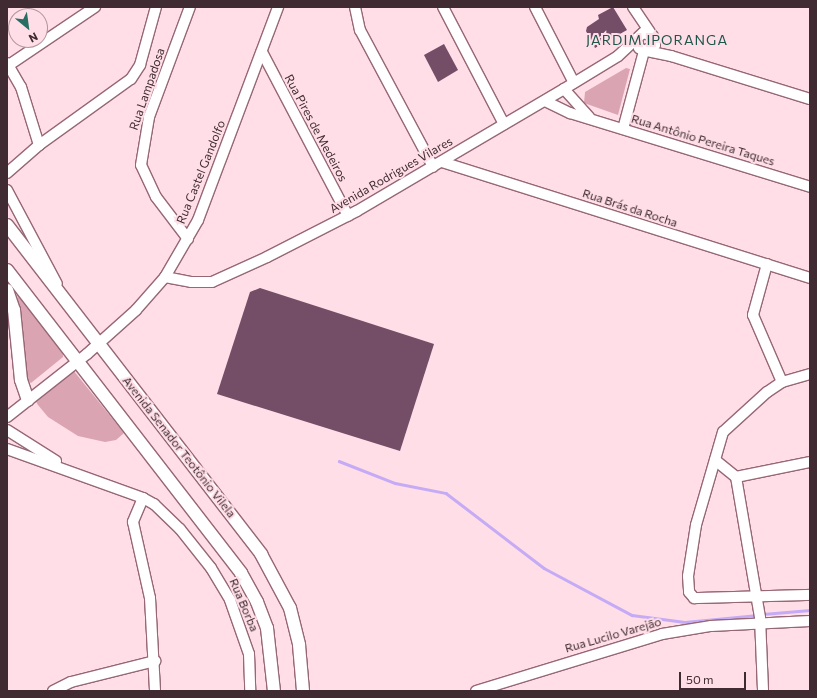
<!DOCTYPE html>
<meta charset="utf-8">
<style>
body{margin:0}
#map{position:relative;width:817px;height:698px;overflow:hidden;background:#ffdee7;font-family:Commissioner,sans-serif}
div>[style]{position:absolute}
.green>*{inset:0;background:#daa4b3}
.stream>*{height:2.5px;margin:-1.25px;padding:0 1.25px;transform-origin:1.25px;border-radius:1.25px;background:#c5abf5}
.building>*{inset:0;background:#744d67}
.roads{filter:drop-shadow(1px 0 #966775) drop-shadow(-1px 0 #966775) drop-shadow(0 1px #966775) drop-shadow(0 -1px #966775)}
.minor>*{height:10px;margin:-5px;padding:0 5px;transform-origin:5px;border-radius:5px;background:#fff}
.major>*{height:12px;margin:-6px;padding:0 6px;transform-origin:6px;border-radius:6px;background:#fff}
span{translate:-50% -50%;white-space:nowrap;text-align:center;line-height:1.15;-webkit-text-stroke:4px #ffdee7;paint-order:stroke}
.street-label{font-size:12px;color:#3f2b31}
.quarter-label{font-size:14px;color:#1d554b;letter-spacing:1px}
.frame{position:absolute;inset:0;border:8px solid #3f2b31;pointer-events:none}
.north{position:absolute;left:8px;top:8px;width:40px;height:40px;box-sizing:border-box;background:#ffdee7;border:1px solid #b2969e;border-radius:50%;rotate:151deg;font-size:11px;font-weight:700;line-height:16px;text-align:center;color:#3f2b31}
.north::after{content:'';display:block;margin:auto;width:14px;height:18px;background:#286e62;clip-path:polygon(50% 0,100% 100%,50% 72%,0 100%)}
.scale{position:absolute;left:679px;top:672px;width:67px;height:18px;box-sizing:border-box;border:2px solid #3f2b31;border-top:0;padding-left:5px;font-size:12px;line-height:14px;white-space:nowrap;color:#3f2b31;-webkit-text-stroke:3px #ffdee7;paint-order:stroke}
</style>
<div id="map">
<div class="green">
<div style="clip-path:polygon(626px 68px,630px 69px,618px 115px,584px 103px,585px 92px)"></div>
<div style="clip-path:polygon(17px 291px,62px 344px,63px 357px,31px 383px,24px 377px)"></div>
<div style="clip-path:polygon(73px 370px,124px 433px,116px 440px,105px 442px,78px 436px,48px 417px,38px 405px,35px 400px)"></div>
</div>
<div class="stream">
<div style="left:339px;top:461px;width:60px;rotate:21.4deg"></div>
<div style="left:395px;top:483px;width:52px;rotate:11.1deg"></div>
<div style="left:446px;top:493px;width:123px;rotate:37.4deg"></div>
<div style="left:544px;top:568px;width:100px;rotate:28.1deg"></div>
<div style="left:632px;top:615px;width:53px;rotate:7.5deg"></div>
<div style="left:685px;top:622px;width:73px;rotate:-5.5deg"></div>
<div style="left:763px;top:614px;width:47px;rotate:-4.9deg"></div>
</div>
<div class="building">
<div style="clip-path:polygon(613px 7px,627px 30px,595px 48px,586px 31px,587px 27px,599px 19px,598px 15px)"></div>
<div style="clip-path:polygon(444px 44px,458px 70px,438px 82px,424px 55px)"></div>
<div style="clip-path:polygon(260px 288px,434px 344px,400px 451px,217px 394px,250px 292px)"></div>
</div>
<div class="roads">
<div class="minor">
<div style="left:355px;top:7px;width:24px;rotate:78deg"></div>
<div style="left:360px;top:30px;width:155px;rotate:61.9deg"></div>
<div style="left:443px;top:7px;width:132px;rotate:62.5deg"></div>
<div style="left:535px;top:7px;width:85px;rotate:62.8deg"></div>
<div style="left:633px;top:7px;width:32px;rotate:56deg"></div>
<div style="left:647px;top:51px;width:25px;rotate:12deg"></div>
<div style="left:671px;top:56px;width:145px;rotate:17.2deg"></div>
<div style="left:262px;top:52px;width:185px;rotate:62.3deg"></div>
<div style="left:7px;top:63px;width:28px;rotate:60deg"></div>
<div style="left:21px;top:87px;width:61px;rotate:72.8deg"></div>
<div style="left:9px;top:65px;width:104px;rotate:-34deg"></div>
<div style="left:564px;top:89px;width:38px;rotate:48deg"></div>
<div style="left:545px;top:101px;width:28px;rotate:26deg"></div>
<div style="left:570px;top:113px;width:251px;rotate:17.1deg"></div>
<div style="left:623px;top:129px;width:81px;rotate:-74.9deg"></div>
<div style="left:442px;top:162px;width:386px;rotate:17.5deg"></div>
<div style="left:7px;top:173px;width:43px;rotate:-41.2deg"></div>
<div style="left:39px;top:145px;width:113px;rotate:-35.7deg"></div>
<div style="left:131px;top:79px;width:17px;rotate:-57deg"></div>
<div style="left:140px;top:65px;width:60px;rotate:-74.6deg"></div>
<div style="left:7px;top:190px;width:106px;rotate:62deg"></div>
<div style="left:188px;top:239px;width:53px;rotate:-127.3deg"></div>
<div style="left:156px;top:197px;width:35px;rotate:-115deg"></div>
<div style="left:141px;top:165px;width:49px;rotate:-80.5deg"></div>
<div style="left:149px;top:117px;width:117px;rotate:-69.6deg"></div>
<div style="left:767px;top:264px;width:53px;rotate:105.4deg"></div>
<div style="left:753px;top:315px;width:73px;rotate:66.6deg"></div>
<div style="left:165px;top:277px;width:26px;rotate:11deg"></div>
<div style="left:191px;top:282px;width:21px"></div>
<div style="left:212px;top:282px;width:60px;rotate:-24.4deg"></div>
<div style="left:267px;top:257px;width:101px;rotate:-27.1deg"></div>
<div style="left:357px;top:211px;width:240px;rotate:-30.5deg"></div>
<div style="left:564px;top:89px;width:63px;rotate:-31.4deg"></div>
<div style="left:618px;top:56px;width:34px;rotate:-43deg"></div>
<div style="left:643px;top:33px;width:10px;rotate:17deg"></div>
<div style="left:653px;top:36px;width:9px;rotate:77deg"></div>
<div style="left:655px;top:45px;width:13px;rotate:151deg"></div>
<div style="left:644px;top:51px;width:6px;rotate:-149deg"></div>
<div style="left:639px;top:48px;width:9px;rotate:-103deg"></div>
<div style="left:810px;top:374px;width:29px;rotate:164deg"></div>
<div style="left:782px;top:382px;width:18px;rotate:146deg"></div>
<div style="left:767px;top:392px;width:59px;rotate:137.7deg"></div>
<div style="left:723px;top:432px;width:97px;rotate:106.2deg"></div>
<div style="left:696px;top:525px;width:52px;rotate:98.9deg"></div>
<div style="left:688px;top:576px;width:16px;rotate:86deg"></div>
<div style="left:689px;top:592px;width:8px;rotate:50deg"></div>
<div style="left:694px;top:598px;width:116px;rotate:-1.5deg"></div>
<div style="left:7px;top:417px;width:102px;rotate:-38.2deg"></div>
<div style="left:87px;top:354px;width:66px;rotate:-41.9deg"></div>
<div style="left:136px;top:310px;width:44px;rotate:-48.7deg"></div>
<div style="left:165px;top:277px;width:66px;rotate:-59.9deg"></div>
<div style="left:198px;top:220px;width:228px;rotate:-69.4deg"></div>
<div style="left:7px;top:430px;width:58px;rotate:32.3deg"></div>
<div style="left:7px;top:449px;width:145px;rotate:19.8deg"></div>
<div style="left:143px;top:498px;width:13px;rotate:29deg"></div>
<div style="left:154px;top:504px;width:36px;rotate:44deg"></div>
<div style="left:180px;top:529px;width:50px;rotate:51.5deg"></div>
<div style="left:211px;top:568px;width:37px;rotate:59deg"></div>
<div style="left:230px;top:600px;width:57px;rotate:70.6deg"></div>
<div style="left:249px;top:654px;width:37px;rotate:88deg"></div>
<div style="left:715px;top:460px;width:27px;rotate:39deg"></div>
<div style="left:736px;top:477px;width:76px;rotate:-11.5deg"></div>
<div style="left:736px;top:477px;width:143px;rotate:80.3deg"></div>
<div style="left:760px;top:618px;width:73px;rotate:87.6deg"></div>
<div style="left:143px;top:498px;width:26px;rotate:113deg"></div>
<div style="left:133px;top:522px;width:78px;rotate:77.4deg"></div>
<div style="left:150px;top:598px;width:93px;rotate:86.9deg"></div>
<div style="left:53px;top:691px;width:20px;rotate:-27deg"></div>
<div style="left:71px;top:682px;width:87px;rotate:-14deg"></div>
<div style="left:476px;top:691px;width:195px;rotate:-17deg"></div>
<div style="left:662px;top:634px;width:50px;rotate:-9.3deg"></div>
<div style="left:711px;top:626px;width:99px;rotate:-2.9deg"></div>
</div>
<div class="major">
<div style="left:7px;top:225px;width:416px;rotate:52.3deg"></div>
<div style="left:261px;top:554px;width:61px;rotate:61.8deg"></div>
<div style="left:290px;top:608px;width:38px;rotate:76deg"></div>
<div style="left:299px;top:645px;width:46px;rotate:85deg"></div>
<div style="left:7px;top:270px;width:383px;rotate:52.3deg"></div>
<div style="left:241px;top:573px;width:33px;rotate:61deg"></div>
<div style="left:257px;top:602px;width:28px;rotate:69deg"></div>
<div style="left:267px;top:628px;width:63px;rotate:83.7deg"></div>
<div style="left:7px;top:290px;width:21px;rotate:71deg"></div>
<div style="left:14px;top:310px;width:70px;rotate:84.3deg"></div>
<div style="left:21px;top:380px;width:21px;rotate:71deg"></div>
</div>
</div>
<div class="street-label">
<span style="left:147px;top:89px;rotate:-71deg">Rua Lampadosa</span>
<span style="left:316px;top:128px;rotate:62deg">Rua Pires de Medeiros</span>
<span style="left:703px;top:140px;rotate:17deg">Rua Antônio Pereira Taques</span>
<span style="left:201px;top:172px;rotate:-68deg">Rua Castel Gandolfo</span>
<span style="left:391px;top:175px;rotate:-30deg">Avenida Rodrigues Vilares</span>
<span style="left:630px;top:208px;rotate:18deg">Rua Brás da Rocha</span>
<span style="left:179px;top:447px;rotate:52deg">Avenida Senador Teotônio Vilela</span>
<span style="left:244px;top:605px;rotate:67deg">Rua Borba</span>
<span style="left:613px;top:635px;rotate:-16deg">Rua Lucilo Varejão</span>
</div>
<div class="quarter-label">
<span style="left:657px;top:40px">JARDIM IPORANGA</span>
</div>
<div class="frame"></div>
<div class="north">N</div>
<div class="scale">50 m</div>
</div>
